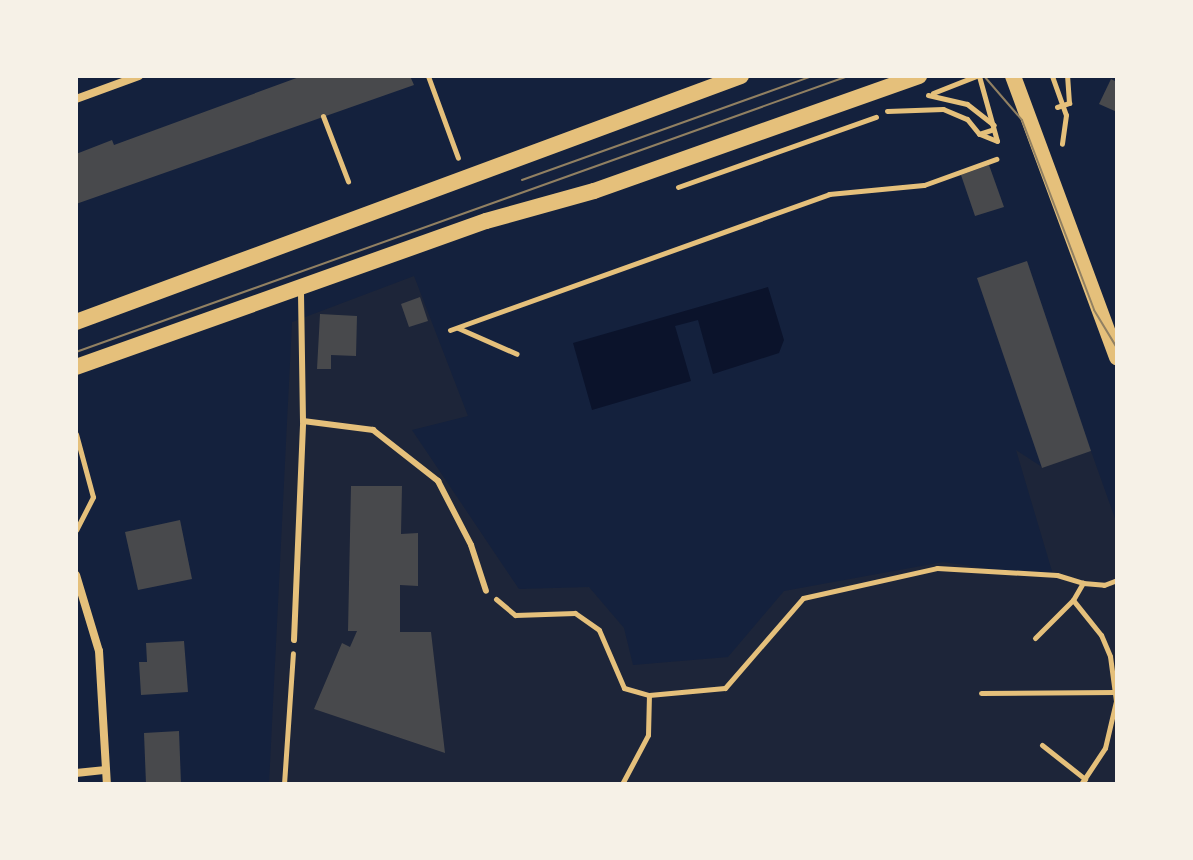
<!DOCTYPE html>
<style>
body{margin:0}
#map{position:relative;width:1193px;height:860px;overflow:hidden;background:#14213d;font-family:Inter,sans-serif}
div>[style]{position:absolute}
.green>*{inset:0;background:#1d2539}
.water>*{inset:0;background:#0b132b}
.building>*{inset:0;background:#48494c}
.path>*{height:5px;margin:-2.5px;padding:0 2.5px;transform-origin:2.5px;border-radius:2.5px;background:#e5c07b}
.service>*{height:6px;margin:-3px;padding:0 3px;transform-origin:3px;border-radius:3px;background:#e5c07b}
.minor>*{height:8px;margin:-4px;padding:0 4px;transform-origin:4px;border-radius:4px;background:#e5c07b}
.secondary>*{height:16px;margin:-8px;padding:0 8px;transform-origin:8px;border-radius:8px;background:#e5c07b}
.tram>*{height:2px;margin:-1px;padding:0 1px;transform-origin:1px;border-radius:1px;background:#918062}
span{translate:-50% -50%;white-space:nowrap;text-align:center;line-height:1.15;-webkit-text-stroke:6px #f6f1e7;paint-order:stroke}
.frame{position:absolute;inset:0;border:78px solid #f6f1e7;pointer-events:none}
</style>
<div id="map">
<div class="green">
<div style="clip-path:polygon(414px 276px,468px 416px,412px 430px,519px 589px,589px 587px,624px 628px,633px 665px,728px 657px,784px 591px,943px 562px,1054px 578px,1016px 450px,1042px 467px,1091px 451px,1117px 524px,1117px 784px,269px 784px,292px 322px)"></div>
</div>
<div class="water">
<div style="clip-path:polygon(768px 287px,784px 340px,779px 353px,713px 374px,698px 320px,675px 326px,691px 381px,592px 410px,573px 343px)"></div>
</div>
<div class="building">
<div style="clip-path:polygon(302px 76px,410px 76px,414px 85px,76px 204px,76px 154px,112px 140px,114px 145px)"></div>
<div style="clip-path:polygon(1111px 79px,1117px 82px,1117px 112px,1099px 104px)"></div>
<div style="clip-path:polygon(989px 165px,1004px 207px,975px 216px,961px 175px)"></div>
<div style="clip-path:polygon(1027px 261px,1091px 451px,1042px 468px,977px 278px)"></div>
<div style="clip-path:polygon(420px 297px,428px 321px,409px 327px,401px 304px)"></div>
<div style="clip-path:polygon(320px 314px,357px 316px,356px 356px,331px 355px,331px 369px,317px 369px)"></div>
<div style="clip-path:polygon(351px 486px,402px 486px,401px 534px,418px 533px,418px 586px,400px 585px,400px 632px,431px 632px,445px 753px,314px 709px,342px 643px,350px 647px,357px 631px,348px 631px)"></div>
<div style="clip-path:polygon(180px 520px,192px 579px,138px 590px,125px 532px)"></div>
<div style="clip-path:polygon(184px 641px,188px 692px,141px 695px,139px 662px,147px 662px,146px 643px)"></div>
<div style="clip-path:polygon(179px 731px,181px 784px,146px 784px,144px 733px)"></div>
</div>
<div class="path">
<div style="left:428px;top:76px;width:87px;rotate:69.9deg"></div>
<div style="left:979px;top:76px;width:67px;rotate:74.5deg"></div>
<div style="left:997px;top:141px;width:18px;rotate:-158deg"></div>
<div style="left:1052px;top:76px;width:41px;rotate:70.3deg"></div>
<div style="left:1066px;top:115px;width:29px;rotate:98deg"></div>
<div style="left:933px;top:93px;width:46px;rotate:-21.6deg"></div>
<div style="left:928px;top:95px;width:40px;rotate:13deg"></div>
<div style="left:967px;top:104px;width:34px;rotate:38deg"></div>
<div style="left:1057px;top:107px;width:13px;rotate:-18deg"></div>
<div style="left:1069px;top:103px;width:27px;rotate:-94deg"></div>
<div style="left:887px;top:111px;width:56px;rotate:-2deg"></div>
<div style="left:943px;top:109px;width:26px;rotate:23deg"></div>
<div style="left:967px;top:119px;width:19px;rotate:51deg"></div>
<div style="left:979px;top:134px;width:13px;rotate:-18deg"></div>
<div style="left:323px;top:116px;width:70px;rotate:69deg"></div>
<div style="left:678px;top:187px;width:210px;rotate:-19.5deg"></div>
<div style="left:458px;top:328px;width:64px;rotate:23.8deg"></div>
<div style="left:450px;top:330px;width:403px;rotate:-19.7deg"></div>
<div style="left:829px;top:194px;width:95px;rotate:-5.4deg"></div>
<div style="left:924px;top:185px;width:77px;rotate:-19.9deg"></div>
<div style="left:76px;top:434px;width:65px;rotate:74.9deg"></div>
<div style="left:93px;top:497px;width:37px;rotate:117deg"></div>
<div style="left:496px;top:599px;width:25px;rotate:40deg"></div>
<div style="left:515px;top:615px;width:60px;rotate:-1.9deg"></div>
<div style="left:575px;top:613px;width:29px;rotate:35deg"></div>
<div style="left:599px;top:630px;width:63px;rotate:66.7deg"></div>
<div style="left:624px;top:688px;width:26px;rotate:16deg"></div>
<div style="left:649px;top:695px;width:76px;rotate:-5.3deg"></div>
<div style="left:725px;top:688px;width:119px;rotate:-49.1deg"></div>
<div style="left:803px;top:598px;width:137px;rotate:-12.6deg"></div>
<div style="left:937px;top:568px;width:120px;rotate:3.3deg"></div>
<div style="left:1057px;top:575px;width:27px;rotate:17deg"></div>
<div style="left:1035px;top:638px;width:54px;rotate:-45deg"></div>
<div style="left:981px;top:693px;width:134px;rotate:-0.4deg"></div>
<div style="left:1042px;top:745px;width:55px;rotate:38.3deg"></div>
<div style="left:284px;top:784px;width:131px;rotate:-86.1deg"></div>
<div style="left:622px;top:784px;width:55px;rotate:-62deg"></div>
<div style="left:648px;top:735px;width:40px;rotate:-88.6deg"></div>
<div style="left:1081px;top:784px;width:43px;rotate:-56.3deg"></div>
<div style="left:1105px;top:748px;width:48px;rotate:-76.8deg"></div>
<div style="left:1116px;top:701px;width:45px;rotate:-97.6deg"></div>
<div style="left:1110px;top:656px;width:23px;rotate:-113deg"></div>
<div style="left:1101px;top:635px;width:45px;rotate:-128.7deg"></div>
<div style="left:1073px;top:600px;width:20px;rotate:-60deg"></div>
<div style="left:1083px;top:583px;width:21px;rotate:5deg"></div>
<div style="left:1104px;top:585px;width:14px;rotate:-21deg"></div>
</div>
<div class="service">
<div style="left:303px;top:421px;width:71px;rotate:7.3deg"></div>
<div style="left:373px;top:430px;width:83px;rotate:38.1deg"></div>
<div style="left:438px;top:481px;width:72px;rotate:62.7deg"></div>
<div style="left:471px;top:545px;width:48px;rotate:71.9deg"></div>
<div style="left:294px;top:640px;width:219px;rotate:-87.6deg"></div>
<div style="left:303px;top:421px;width:132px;rotate:-90.9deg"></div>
</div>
<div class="minor">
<div style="left:76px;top:99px;width:67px;rotate:-20.1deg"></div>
<div style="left:76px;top:575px;width:79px;rotate:73.2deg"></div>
<div style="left:99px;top:651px;width:133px;rotate:86.6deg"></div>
<div style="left:76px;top:773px;width:30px;rotate:-6deg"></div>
</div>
<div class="secondary">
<div style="left:1013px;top:76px;width:300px;rotate:69.7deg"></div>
<div style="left:76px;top:322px;width:709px;rotate:-20.3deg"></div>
<div style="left:76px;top:367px;width:435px;rotate:-19.6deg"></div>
<div style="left:486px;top:221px;width:112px;rotate:-15.5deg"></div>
<div style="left:594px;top:191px;width:345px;rotate:-19.5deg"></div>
</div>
<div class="tram">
<div style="left:984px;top:76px;width:58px;rotate:49.2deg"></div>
<div style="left:1022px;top:120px;width:203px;rotate:69.2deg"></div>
<div style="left:1094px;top:310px;width:44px;rotate:58.8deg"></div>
<div style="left:522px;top:180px;width:308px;rotate:-19.7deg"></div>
<div style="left:76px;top:352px;width:820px;rotate:-19.67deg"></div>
</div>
<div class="frame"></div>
</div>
